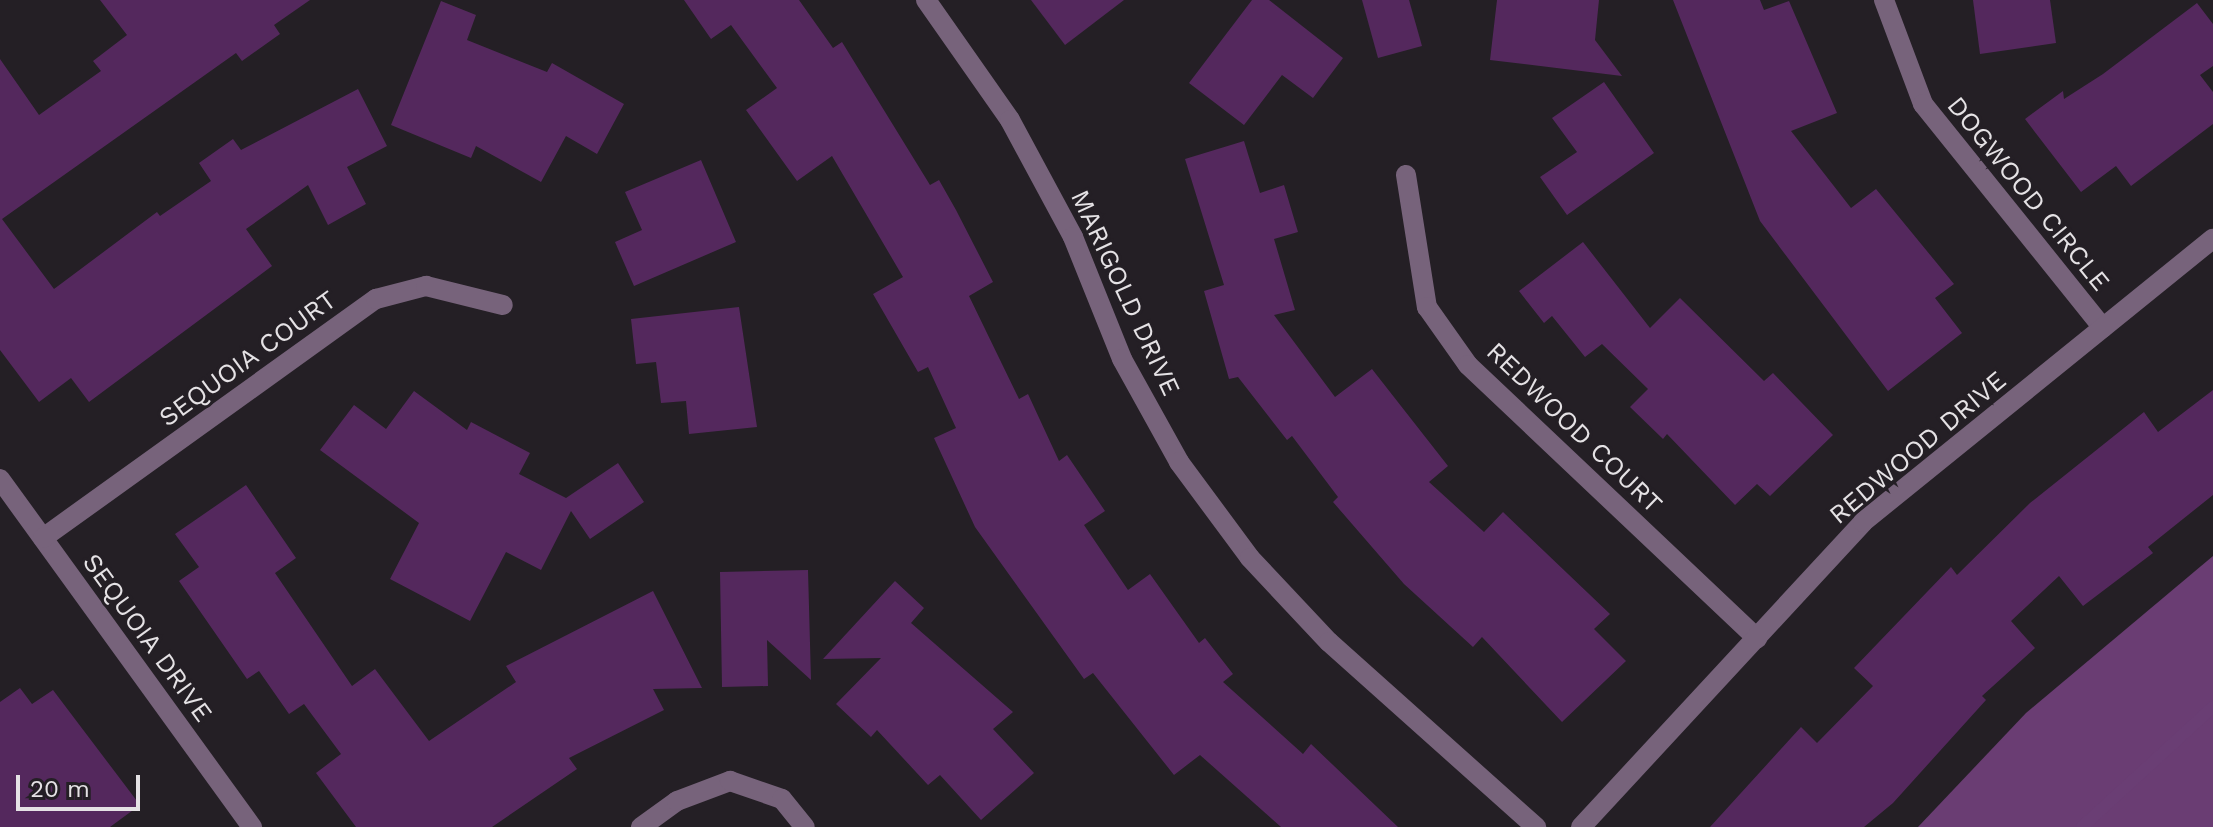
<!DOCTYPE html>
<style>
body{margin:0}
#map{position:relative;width:2213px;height:827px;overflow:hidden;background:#241f25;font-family:"Work Sans",sans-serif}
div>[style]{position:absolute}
.forest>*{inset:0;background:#6a3d73}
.stream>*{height:12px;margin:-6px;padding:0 6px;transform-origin:6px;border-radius:6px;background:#6a3e74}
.building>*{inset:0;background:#54285d}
.minor>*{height:20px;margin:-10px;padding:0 10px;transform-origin:10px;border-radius:10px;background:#77637b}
span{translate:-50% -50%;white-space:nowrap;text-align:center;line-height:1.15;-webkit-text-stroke:6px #241f25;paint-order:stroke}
.street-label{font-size:26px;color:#e5e2e5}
.scale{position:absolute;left:16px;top:775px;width:124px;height:36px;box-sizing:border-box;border:4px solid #e5e2e5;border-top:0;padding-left:10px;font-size:24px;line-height:28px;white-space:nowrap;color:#e5e2e5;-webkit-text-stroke:6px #241f25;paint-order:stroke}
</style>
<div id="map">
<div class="forest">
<div style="clip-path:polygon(2213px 556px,2213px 827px,1918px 827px,2026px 713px)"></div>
</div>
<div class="stream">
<div style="left:2082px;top:827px;width:178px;rotate:-42.5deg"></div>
</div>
<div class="building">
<div style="clip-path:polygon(100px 0,310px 0,274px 25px,280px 34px,242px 61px,236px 53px,2px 219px,54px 289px,157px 212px,160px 216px,211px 181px,199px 163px,233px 139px,241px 150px,358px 89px,387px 146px,347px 167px,366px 204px,328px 225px,308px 185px,246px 229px,272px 266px,89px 402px,71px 378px,39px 402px,0 350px,0 59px,39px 115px,101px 71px,93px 61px,127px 35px)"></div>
<div style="clip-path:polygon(684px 0,799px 0,833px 48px,842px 42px,930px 185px,939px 180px,956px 210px,993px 282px,969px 296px,1019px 399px,1028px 394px,1059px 461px,1067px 455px,1105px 511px,1084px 525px,1128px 590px,1150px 574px,1199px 643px,1205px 638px,1233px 674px,1223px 682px,1303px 754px,1311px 744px,1398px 827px,1281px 827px,1200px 755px,1174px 775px,1093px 673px,1084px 679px,975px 527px,934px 438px,956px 428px,928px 367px,918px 372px,873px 294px,903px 277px,832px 156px,797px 181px,746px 110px,777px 88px,731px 25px,711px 39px)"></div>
<div style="clip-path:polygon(1031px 0,1124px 0,1065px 45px)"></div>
<div style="clip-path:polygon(1252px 0,1269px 0,1343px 58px,1313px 98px,1282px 75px,1244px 125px,1189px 83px)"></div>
<div style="clip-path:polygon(1362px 0,1409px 0,1422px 46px,1378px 58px)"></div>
<div style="clip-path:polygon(1497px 0,1599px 0,1595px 40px,1622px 76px,1490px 60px)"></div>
<div style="clip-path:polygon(1673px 0,1760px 0,1764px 10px,1789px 1px,1837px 113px,1791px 131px,1851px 208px,1876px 189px,1954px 284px,1935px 298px,1962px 333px,1888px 391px,1760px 221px)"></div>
<div style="clip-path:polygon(1973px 0,2050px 0,2056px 43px,1980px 54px)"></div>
<div style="clip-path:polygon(441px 1px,476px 15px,467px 40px,547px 72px,552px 63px,624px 104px,597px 154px,566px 136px,541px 182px,476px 146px,471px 158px,391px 125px)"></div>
<div style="clip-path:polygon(2197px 3px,2213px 24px,2213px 66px,2200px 75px,2213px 92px,2213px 124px,2131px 186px,2116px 166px,2081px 192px,2025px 119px,2063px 91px,2064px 99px,2103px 74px)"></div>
<div style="clip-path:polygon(1604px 82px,1654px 153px,1567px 215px,1540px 177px,1577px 152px,1552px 118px)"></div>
<div style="clip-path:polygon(1244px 141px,1260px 193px,1284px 185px,1298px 232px,1274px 239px,1295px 310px,1274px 315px,1335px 397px,1372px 369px,1448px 466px,1429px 482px,1484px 532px,1503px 512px,1610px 614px,1594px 629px,1626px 661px,1562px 722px,1482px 637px,1473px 647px,1404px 584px,1333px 502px,1338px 497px,1292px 436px,1287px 440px,1238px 377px,1229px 379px,1204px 291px,1224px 285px,1185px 159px)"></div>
<div style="clip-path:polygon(701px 160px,736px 242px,634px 286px,615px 242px,642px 230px,625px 192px)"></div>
<div style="clip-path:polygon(1583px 242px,1650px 328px,1680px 298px,1764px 381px,1773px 373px,1833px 435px,1770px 496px,1757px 484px,1735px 505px,1667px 434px,1663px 439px,1630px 407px,1648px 389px,1602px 344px,1585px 357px,1552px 316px,1544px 323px,1519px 291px)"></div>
<div style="clip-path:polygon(739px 307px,757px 427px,689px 434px,686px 401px,661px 403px,656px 362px,636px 364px,631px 319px)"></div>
<div style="clip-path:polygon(2213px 390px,2213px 495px,2148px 547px,2153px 553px,2083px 606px,2059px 576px,2011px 621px,2035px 648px,1982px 696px,1986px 700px,1893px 803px,1864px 827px,1710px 827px,1801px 727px,1817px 743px,1873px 686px,1854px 668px,1951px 567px,1957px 575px,2030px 503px,2144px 412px,2158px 432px)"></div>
<div style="clip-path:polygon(414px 391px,467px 430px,471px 422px,530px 453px,519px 474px,566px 498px,618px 463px,644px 502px,590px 539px,571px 511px,541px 570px,506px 552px,470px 621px,390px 579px,419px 523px,320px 450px,354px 405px,386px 429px)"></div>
<div style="clip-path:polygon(246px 485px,296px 558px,275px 573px,352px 686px,375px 669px,429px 741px,516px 682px,506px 666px,653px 591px,702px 688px,653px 689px,664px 710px,569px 758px,577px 769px,492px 827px,356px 827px,316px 773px,341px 754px,304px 704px,289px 714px,259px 671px,247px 679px,179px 581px,199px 567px,175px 534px)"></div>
<div style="clip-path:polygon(808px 570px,811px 680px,767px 640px,768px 686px,722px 687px,720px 572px)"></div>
<div style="clip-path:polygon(895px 581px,924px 608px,911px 623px,1013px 712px,993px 729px,1034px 773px,981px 820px,940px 775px,928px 785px,877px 730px,871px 737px,836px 704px,881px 658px,823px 659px)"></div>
<div style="clip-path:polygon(20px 688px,32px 704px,53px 690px,140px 805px,110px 827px,0 827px,0 702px)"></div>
</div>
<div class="minor">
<div style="left:926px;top:0;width:146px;rotate:55deg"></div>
<div style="left:1010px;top:120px;width:133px;rotate:61.7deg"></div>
<div style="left:1073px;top:237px;width:131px;rotate:68.1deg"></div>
<div style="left:1122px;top:359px;width:118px;rotate:61deg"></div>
<div style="left:1179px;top:462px;width:119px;rotate:53.5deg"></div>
<div style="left:1250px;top:558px;width:115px;rotate:46.8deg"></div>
<div style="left:1329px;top:642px;width:278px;rotate:41.8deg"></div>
<div style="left:1884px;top:0;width:111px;rotate:69.4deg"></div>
<div style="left:1923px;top:104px;width:287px;rotate:51.2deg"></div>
<div style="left:1406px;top:175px;width:134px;rotate:81deg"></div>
<div style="left:1427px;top:307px;width:71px;rotate:54.7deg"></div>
<div style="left:1468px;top:365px;width:398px;rotate:43.4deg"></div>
<div style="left:0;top:479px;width:430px;rotate:54.1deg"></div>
<div style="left:43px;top:538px;width:410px;rotate:-35.7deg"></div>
<div style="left:376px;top:299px;width:52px;rotate:-14.6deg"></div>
<div style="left:426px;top:286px;width:79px;rotate:13.9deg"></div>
<div style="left:641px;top:827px;width:44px;rotate:-35.8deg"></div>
<div style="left:677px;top:801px;width:57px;rotate:-20.7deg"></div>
<div style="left:730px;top:781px;width:55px;rotate:19.1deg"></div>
<div style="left:782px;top:799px;width:36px;rotate:51deg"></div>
<div style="left:1581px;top:827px;width:415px;rotate:-47.2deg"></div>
<div style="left:1863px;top:522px;width:450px;rotate:-39deg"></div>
</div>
<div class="street-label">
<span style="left:2028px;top:194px;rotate:51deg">DOGWOOD CIRCLE</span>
<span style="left:1125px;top:293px;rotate:65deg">MARIGOLD DRIVE</span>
<span style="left:248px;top:359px;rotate:-36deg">SEQUOIA COURT</span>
<span style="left:1574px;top:428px;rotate:44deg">REDWOOD COURT</span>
<span style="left:1918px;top:448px;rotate:-40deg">REDWOOD DRIVE</span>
<span style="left:147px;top:638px;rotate:54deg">SEQUOIA DRIVE</span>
</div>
<div class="scale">20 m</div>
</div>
